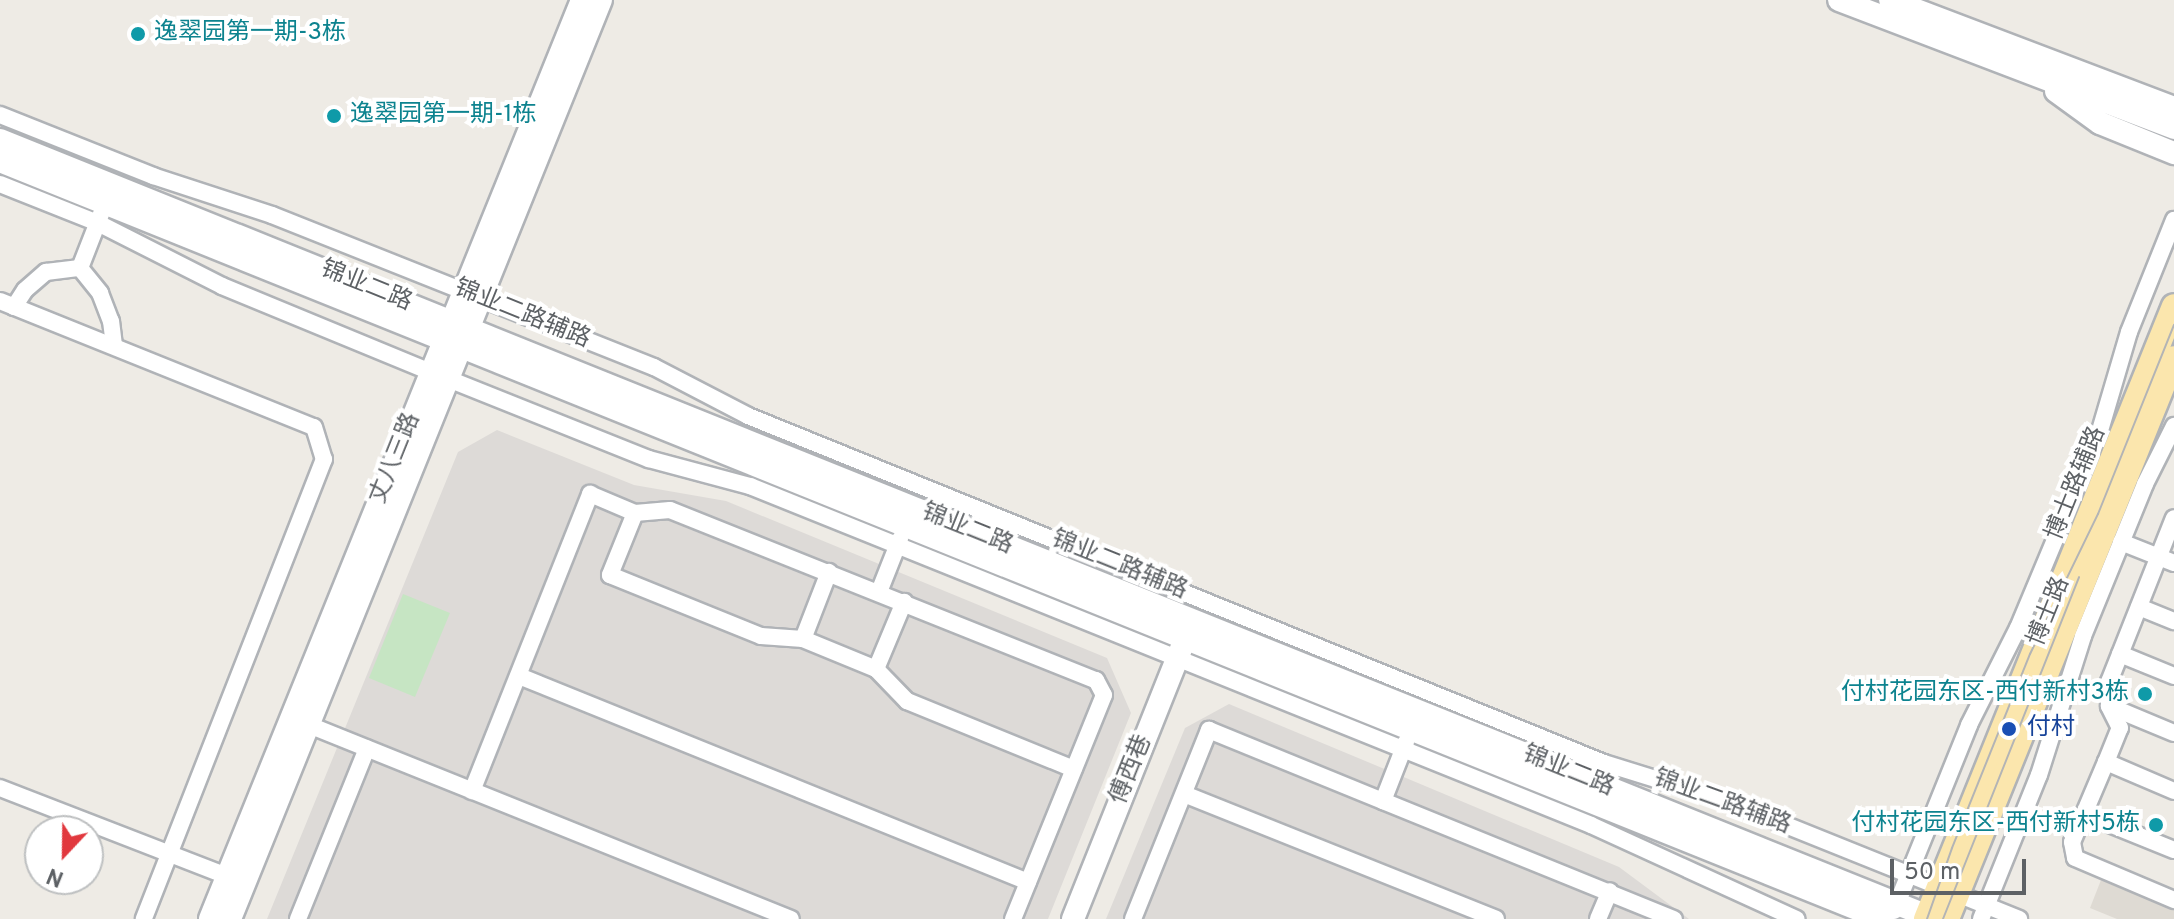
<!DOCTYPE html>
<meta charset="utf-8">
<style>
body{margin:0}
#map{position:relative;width:2174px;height:919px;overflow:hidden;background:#eeebe5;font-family:Overpass,"Noto Sans SC",sans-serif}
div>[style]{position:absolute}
.industrial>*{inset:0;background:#dddad7}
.education>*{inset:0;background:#dedad3}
.green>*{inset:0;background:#c6e5c3}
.roads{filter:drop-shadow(2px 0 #b0b3b7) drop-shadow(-2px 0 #b0b3b7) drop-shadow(0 2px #b0b3b7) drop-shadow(0 -2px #b0b3b7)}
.street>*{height:16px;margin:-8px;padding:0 8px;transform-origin:8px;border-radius:8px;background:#fff}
.secondary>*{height:22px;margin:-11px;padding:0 11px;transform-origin:11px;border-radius:11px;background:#fff}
.primary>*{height:24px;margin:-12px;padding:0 12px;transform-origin:12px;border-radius:12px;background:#fbe6ad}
.tram>*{height:2px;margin:-1px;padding:0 1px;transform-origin:1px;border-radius:1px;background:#b3b4b5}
.dots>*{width:22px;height:22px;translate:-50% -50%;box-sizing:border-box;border:4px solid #fff;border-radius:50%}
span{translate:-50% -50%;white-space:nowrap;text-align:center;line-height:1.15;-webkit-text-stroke:8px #fff;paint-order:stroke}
.culture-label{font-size:24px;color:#0d838f}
.left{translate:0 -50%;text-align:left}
.right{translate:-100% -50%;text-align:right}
.street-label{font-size:24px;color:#5d6165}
.transit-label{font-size:24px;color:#164399}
.north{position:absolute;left:24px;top:815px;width:80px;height:80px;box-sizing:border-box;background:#fff;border:2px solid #bec0c1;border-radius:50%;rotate:202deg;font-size:22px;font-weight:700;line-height:32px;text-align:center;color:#5d6165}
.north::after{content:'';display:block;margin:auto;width:28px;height:36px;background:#e1383e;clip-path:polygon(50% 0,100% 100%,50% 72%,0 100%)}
.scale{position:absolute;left:1890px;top:859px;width:136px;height:36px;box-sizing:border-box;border:4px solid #5d6165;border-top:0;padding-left:10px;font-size:24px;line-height:28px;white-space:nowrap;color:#5d6165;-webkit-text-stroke:6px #fff;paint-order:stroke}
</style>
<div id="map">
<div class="industrial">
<div style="clip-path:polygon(497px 430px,634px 485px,726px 501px,1107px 658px,1131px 713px,1048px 919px,267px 919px,458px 452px)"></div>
<div style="clip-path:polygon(1229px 704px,1619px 867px,1689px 919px,1106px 919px,1185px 728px)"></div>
</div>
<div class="education">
<div style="clip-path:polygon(2101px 880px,2174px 910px,2174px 919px,2117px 919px,2090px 908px)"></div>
</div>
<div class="green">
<div style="clip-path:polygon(403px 594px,450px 613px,415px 697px,369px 678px)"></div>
</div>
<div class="roads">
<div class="street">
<div style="left:0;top:115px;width:165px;rotate:21.7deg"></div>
<div style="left:153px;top:176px;width:125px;rotate:18.1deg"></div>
<div style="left:272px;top:215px;width:411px;rotate:21.7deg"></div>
<div style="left:654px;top:367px;width:106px;rotate:27.5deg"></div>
<div style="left:748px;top:416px;width:924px;rotate:22.07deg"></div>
<div style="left:1604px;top:763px;width:128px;rotate:17.3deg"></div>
<div style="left:1726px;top:801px;width:316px;rotate:21.9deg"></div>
<div style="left:0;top:184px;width:105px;rotate:21.7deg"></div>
<div style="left:98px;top:223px;width:139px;rotate:26.9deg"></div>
<div style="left:222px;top:286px;width:226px;rotate:22.4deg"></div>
<div style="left:431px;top:372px;width:235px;rotate:21.8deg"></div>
<div style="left:649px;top:459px;width:105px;rotate:15deg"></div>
<div style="left:750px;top:486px;width:907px;rotate:21.95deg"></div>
<div style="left:1591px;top:825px;width:226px;rotate:24.6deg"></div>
<div style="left:80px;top:268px;width:58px;rotate:-68.7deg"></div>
<div style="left:80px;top:268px;width:32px;rotate:51deg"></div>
<div style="left:100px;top:293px;width:30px;rotate:69deg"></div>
<div style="left:111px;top:321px;width:24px;rotate:83deg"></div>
<div style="left:0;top:301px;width:338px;rotate:21.9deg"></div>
<div style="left:314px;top:427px;width:34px;rotate:73deg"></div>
<div style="left:324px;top:459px;width:494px;rotate:111.4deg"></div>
<div style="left:14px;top:307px;width:20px;rotate:-57deg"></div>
<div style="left:25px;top:290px;width:28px;rotate:-41deg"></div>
<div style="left:46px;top:272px;width:34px;rotate:-7deg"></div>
<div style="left:635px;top:513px;width:67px;rotate:112deg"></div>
<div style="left:610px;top:575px;width:163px;rotate:22deg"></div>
<div style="left:761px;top:636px;width:42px;rotate:4.1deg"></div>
<div style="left:803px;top:639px;width:79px;rotate:22.3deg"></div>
<div style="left:876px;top:669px;width:45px;rotate:45.9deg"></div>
<div style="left:907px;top:701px;width:180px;rotate:22.2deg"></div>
<div style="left:2121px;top:542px;width:57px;rotate:21.6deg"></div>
<div style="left:879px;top:592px;width:57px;rotate:-68.4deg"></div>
<div style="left:2139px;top:607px;width:38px;rotate:22deg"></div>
<div style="left:803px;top:639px;width:72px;rotate:-68.8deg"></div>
<div style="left:2120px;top:654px;width:58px;rotate:22.2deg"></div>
<div style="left:876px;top:669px;width:73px;rotate:-67.3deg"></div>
<div style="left:519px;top:676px;width:549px;rotate:22.03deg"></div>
<div style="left:2109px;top:706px;width:70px;rotate:22.6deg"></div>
<div style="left:299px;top:721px;width:530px;rotate:21.92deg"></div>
<div style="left:1406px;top:742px;width:63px;rotate:111.3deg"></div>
<div style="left:1383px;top:801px;width:314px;rotate:22.1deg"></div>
<div style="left:2106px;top:762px;width:37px;rotate:-68deg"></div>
<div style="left:2120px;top:728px;width:25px;rotate:-117deg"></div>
<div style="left:2109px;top:706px;width:24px;rotate:-90deg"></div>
<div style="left:2109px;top:682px;width:176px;rotate:-68.4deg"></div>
<div style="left:0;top:788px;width:254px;rotate:21.2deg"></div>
<div style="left:472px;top:791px;width:320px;rotate:-68.3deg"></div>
<div style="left:590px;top:494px;width:49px;rotate:22.9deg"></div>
<div style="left:635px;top:513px;width:35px;rotate:-5deg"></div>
<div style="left:670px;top:510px;width:459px;rotate:21.8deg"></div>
<div style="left:1096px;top:680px;width:17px;rotate:62deg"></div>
<div style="left:1104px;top:695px;width:242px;rotate:112.1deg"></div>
<div style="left:2174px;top:791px;width:74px;rotate:-156.9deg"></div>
<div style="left:2106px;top:762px;width:87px;rotate:113deg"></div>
<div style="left:2072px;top:842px;width:16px;rotate:79deg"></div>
<div style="left:2075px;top:858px;width:108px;rotate:23deg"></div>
<div style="left:1184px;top:794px;width:336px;rotate:21.8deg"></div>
<div style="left:2085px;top:814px;width:96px;rotate:22deg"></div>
<div style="left:1894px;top:911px;width:201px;rotate:-68deg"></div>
<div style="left:1969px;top:725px;width:109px;rotate:-63.2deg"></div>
<div style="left:2018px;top:628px;width:210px;rotate:-67.3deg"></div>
<div style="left:2099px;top:434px;width:106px;rotate:-73.6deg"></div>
<div style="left:2129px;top:332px;width:121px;rotate:-68.1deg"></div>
<div style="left:298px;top:919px;width:184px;rotate:-68deg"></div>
<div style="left:1133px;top:919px;width:204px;rotate:-68.1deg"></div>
<div style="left:1209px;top:730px;width:188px;rotate:22.2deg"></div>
<div style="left:1598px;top:919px;width:30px;rotate:-67deg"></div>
<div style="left:1981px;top:919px;width:155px;rotate:-68.1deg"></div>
<div style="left:2039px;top:775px;width:146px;rotate:-72.4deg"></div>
<div style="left:2083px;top:636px;width:164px;rotate:-67.8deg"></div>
<div style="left:2145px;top:484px;width:65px;rotate:-63.4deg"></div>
</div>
<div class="secondary">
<div style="left:1839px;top:0;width:359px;rotate:20.9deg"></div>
<div style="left:1890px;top:0;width:304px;rotate:20.8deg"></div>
<div style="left:2056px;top:91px;width:54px;rotate:36deg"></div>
<div style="left:2100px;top:123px;width:80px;rotate:22.1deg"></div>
<div style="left:0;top:140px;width:2086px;rotate:21.93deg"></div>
<div style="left:0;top:161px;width:2029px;rotate:21.94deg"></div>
<div style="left:210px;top:919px;width:991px;rotate:-67.96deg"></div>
<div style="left:230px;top:919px;width:991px;rotate:-68.02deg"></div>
<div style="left:1073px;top:919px;width:315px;rotate:-68.2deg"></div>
</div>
<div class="primary">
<div style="left:1926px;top:919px;width:661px;rotate:-67.97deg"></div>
<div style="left:1947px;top:919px;width:605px;rotate:-67.97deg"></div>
</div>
</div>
<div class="tram">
<div style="left:1927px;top:919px;width:75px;rotate:-70.6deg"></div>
<div style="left:1952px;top:848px;width:209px;rotate:-68.1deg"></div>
<div style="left:2030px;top:654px;width:156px;rotate:-64.1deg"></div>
<div style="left:2098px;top:514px;width:204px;rotate:-68.1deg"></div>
<div style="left:1943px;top:919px;width:368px;rotate:-68.3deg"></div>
</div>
<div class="dots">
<div style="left:138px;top:34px;background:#0f9aa8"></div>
<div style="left:334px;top:116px;background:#0f9aa8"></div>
<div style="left:2145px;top:694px;background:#0f9aa8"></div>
<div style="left:2009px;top:729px;background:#1a4fb4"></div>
<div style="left:2156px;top:825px;background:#0f9aa8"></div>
</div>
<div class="culture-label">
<span class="left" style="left:154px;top:34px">逸翠园第一期-3栋</span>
<span class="left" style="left:350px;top:116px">逸翠园第一期-1栋</span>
<span class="right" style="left:2129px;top:694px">付村花园东区-西付新村3栋</span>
<span class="right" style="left:2140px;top:825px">付村花园东区-西付新村5栋</span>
</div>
<div class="street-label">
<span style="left:366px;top:287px;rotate:22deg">锦业二路</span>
<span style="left:522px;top:315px;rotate:22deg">锦业二路辅路</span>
<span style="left:396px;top:459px;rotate:-68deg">丈八三路</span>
<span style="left:2077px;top:484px;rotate:-68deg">博士路辅路</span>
<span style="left:967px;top:530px;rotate:22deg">锦业二路</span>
<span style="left:1119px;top:566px;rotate:22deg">锦业二路辅路</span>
<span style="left:2050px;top:612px;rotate:-68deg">博士路</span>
<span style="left:1132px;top:770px;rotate:-68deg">傅西巷</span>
<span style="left:1568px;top:772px;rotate:22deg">锦业二路</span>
<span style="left:1722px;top:803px;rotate:20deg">锦业二路辅路</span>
</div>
<div class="transit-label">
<span class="left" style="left:2027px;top:729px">付村</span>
</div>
<div class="north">N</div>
<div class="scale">50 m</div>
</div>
